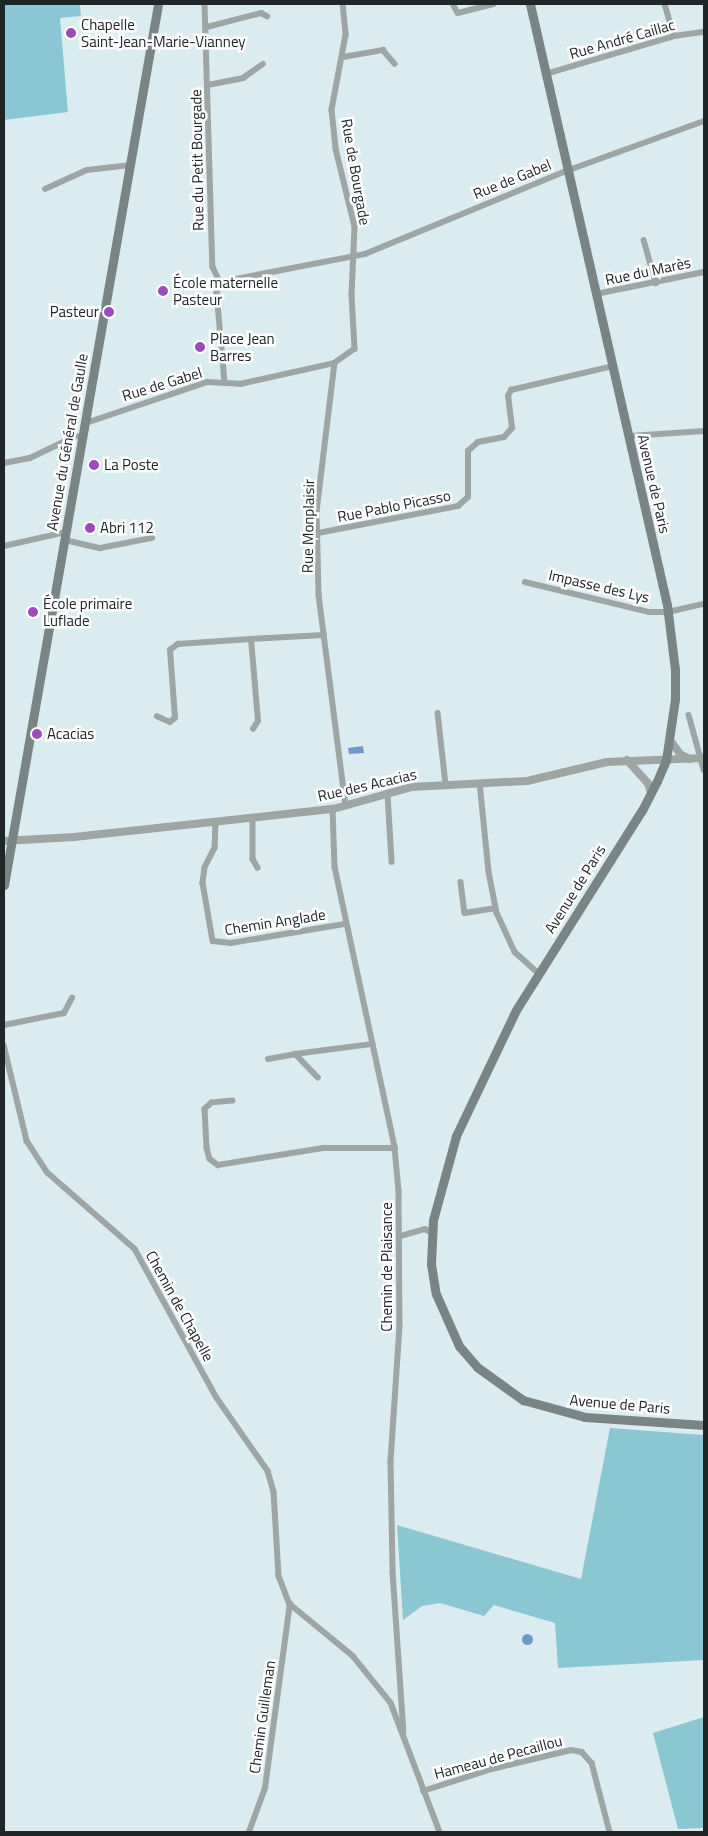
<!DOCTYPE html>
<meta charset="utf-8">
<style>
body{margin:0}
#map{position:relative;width:708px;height:1836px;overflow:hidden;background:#daecf0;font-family:"Titillium Web",sans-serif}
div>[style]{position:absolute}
.green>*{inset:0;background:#8bc7d3}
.water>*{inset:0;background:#7099ca}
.round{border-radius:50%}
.minor>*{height:5.5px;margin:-2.75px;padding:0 2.75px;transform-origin:2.75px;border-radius:2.75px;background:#9da5a5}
.tertiary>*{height:8px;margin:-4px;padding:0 4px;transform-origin:4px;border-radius:4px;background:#9da5a5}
.secondary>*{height:9px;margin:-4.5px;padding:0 4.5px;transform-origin:4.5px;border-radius:4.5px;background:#798584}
.dots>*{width:14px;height:14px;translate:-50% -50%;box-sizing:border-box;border:2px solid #fff;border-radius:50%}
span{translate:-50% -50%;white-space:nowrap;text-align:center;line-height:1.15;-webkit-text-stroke:5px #fff;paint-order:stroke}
.poi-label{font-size:15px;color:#202628}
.left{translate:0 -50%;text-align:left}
.right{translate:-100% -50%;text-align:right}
.street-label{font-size:15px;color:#202628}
.frame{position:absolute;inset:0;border:5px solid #202628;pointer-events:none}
</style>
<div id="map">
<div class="green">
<div style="clip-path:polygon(4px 4px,80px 4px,81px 16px,60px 18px,68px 112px,4px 120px)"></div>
<div style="clip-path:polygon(610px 1428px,704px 1435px,704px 1660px,558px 1668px,555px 1623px,494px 1605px,484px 1616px,440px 1603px,422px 1606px,403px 1620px,397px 1525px,581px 1579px)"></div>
<div style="clip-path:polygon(704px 1717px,704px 1828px,678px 1829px,653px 1733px)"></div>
</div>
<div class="water">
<div style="clip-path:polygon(363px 746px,364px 753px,349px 754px,348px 748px)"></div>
<div class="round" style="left:521.5px;top:1633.5px;width:11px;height:11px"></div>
</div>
<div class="minor">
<div style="left:205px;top:4px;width:263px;rotate:88.3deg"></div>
<div style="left:213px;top:267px;width:17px;rotate:65deg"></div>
<div style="left:220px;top:282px;width:11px;rotate:105deg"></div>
<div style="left:217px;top:293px;width:89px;rotate:84.9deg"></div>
<div style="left:343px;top:4px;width:31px;rotate:84deg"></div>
<div style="left:346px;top:35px;width:76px;rotate:100.6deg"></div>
<div style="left:332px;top:110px;width:39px;rotate:84deg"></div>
<div style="left:336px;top:149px;width:80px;rotate:76.3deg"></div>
<div style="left:355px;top:227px;width:68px;rotate:92.5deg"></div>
<div style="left:352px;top:295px;width:54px;rotate:86.8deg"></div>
<div style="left:355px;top:349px;width:24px;rotate:145deg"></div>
<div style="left:335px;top:363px;width:149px;rotate:96.9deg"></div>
<div style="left:317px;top:511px;width:84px;rotate:88.6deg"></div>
<div style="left:319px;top:595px;width:213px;rotate:82.7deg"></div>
<div style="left:453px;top:4px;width:10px;rotate:61deg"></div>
<div style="left:458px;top:13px;width:36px;rotate:-14deg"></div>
<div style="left:665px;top:4px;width:33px;rotate:74deg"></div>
<div style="left:207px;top:27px;width:56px;rotate:-14.5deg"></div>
<div style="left:261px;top:13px;width:7px;rotate:27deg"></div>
<div style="left:343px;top:57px;width:41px;rotate:-9.9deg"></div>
<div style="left:383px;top:50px;width:18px;rotate:49deg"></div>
<div style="left:546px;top:74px;width:134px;rotate:-16.5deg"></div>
<div style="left:674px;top:36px;width:30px;rotate:-8deg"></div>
<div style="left:208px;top:85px;width:36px;rotate:-11deg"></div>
<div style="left:243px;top:78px;width:24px;rotate:-35deg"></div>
<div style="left:45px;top:189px;width:46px;rotate:-24.3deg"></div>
<div style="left:87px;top:170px;width:44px;rotate:-6.5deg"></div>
<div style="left:644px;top:240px;width:45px;rotate:74.4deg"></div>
<div style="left:220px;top:282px;width:148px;rotate:-10.9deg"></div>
<div style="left:365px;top:254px;width:221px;rotate:-22.4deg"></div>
<div style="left:569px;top:170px;width:144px;rotate:-19.9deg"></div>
<div style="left:596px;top:294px;width:110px;rotate:-11.5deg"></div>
<div style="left:86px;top:423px;width:128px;rotate:-18.7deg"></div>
<div style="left:207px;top:382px;width:33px;rotate:3deg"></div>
<div style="left:240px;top:384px;width:97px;rotate:-12.5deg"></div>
<div style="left:629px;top:436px;width:75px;rotate:-3.8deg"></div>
<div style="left:4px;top:463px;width:26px;rotate:-11deg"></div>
<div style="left:30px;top:458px;width:51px;rotate:-25.6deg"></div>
<div style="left:76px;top:436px;width:8px;rotate:7deg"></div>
<div style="left:318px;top:533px;width:143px;rotate:-10.9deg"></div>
<div style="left:458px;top:506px;width:13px;rotate:-42deg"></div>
<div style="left:468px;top:497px;width:46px;rotate:-90deg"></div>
<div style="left:468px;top:451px;width:13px;rotate:-42deg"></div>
<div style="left:478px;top:442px;width:26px;rotate:-11deg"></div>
<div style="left:504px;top:437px;width:12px;rotate:-48deg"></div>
<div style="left:512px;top:428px;width:32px;rotate:-97deg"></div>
<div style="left:508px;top:396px;width:7px;rotate:-63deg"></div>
<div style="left:511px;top:390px;width:105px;rotate:-13.2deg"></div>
<div style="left:65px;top:540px;width:36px;rotate:13deg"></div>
<div style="left:100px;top:548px;width:53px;rotate:-10.9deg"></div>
<div style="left:4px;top:546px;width:64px;rotate:-12.7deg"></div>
<div style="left:525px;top:582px;width:128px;rotate:13.6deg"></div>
<div style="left:649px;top:612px;width:19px"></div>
<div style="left:668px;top:612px;width:37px;rotate:-13deg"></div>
<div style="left:438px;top:713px;width:71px;rotate:83.6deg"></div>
<div style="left:689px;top:715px;width:57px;rotate:74.7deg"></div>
<div style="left:157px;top:716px;width:14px;rotate:25deg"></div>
<div style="left:170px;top:722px;width:6px;rotate:-39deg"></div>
<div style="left:175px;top:718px;width:68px;rotate:-94.2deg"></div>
<div style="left:170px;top:650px;width:10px;rotate:-37deg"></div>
<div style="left:178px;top:644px;width:73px;rotate:-3.9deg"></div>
<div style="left:253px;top:729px;width:9px;rotate:-58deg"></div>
<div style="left:258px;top:721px;width:82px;rotate:-94.9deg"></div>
<div style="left:251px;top:639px;width:73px;rotate:-3.1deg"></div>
<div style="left:480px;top:783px;width:89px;rotate:84.2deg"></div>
<div style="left:489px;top:872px;width:42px;rotate:79deg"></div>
<div style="left:497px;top:913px;width:43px;rotate:65.2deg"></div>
<div style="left:515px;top:952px;width:31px;rotate:42deg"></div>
<div style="left:388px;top:794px;width:68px;rotate:86.6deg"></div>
<div style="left:333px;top:809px;width:58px;rotate:88deg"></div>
<div style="left:335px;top:867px;width:287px;rotate:77.9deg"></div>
<div style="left:395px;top:1148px;width:43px;rotate:84.7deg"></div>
<div style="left:399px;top:1191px;width:135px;rotate:89.6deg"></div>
<div style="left:400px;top:1326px;width:137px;rotate:93.8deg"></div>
<div style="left:391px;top:1463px;width:109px;rotate:88.9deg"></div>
<div style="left:393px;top:1572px;width:160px;rotate:86.1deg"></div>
<div style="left:253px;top:817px;width:42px;rotate:90deg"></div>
<div style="left:253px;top:859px;width:10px;rotate:61deg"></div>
<div style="left:216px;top:822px;width:26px;rotate:92deg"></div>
<div style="left:215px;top:848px;width:22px;rotate:117deg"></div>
<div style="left:205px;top:868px;width:15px;rotate:98deg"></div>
<div style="left:203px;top:883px;width:59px;rotate:80.2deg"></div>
<div style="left:213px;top:941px;width:18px;rotate:6deg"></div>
<div style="left:231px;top:943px;width:116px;rotate:-9.5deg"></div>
<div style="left:461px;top:882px;width:31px;rotate:83deg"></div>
<div style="left:465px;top:913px;width:31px;rotate:-9deg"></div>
<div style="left:4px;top:1025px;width:61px;rotate:-11.3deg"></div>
<div style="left:64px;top:1013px;width:17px;rotate:-62deg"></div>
<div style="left:4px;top:1045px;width:99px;rotate:76.5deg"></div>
<div style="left:27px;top:1141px;width:37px;rotate:57deg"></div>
<div style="left:47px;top:1172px;width:117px;rotate:41.2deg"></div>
<div style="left:135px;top:1249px;width:170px;rotate:61.2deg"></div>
<div style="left:217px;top:1398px;width:89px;rotate:55.1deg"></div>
<div style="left:268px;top:1471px;width:22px;rotate:74deg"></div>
<div style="left:274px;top:1492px;width:84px;rotate:86.6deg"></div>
<div style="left:279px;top:1576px;width:30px;rotate:69deg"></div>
<div style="left:290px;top:1604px;width:82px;rotate:39.5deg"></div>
<div style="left:353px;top:1656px;width:60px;rotate:51deg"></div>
<div style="left:391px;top:1703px;width:138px;rotate:69.2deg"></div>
<div style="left:268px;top:1059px;width:27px;rotate:-10deg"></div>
<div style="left:318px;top:1078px;width:33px;rotate:-134deg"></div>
<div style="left:295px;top:1054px;width:78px;rotate:-7.4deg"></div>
<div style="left:233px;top:1101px;width:21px;rotate:175deg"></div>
<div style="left:212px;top:1103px;width:9px;rotate:139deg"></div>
<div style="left:205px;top:1109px;width:39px;rotate:87deg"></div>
<div style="left:207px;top:1148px;width:11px;rotate:75deg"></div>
<div style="left:210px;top:1159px;width:10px;rotate:37deg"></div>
<div style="left:218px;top:1165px;width:106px;rotate:-9.2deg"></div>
<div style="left:323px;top:1148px;width:72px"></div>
<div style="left:401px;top:1236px;width:25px;rotate:-16deg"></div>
<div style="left:425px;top:1229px;width:7px;rotate:27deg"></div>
<div style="left:423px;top:1791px;width:72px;rotate:-17.7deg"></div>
<div style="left:492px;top:1769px;width:81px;rotate:-13.5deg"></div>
<div style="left:571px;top:1750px;width:11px;rotate:10deg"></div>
<div style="left:582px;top:1752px;width:15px;rotate:48deg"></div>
<div style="left:592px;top:1763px;width:71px;rotate:75.4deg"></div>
<div style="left:249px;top:1832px;width:47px;rotate:-70deg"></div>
<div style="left:265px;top:1788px;width:186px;rotate:-82.3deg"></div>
</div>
<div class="tertiary">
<div style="left:670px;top:740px;width:17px;rotate:54deg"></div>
<div style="left:680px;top:754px;width:11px;rotate:27deg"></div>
<div style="left:627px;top:760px;width:31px;rotate:48deg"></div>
<div style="left:648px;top:783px;width:10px;rotate:73deg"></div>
<div style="left:4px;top:841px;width:70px;rotate:-3.3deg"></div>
<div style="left:74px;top:837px;width:261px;rotate:-6.2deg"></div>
<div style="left:333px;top:809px;width:82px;rotate:-15.6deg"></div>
<div style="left:412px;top:787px;width:115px;rotate:-3deg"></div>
<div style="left:527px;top:781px;width:82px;rotate:-13.4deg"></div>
<div style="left:607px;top:762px;width:97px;rotate:-2.4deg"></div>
</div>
<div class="secondary">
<div style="left:530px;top:4px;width:616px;rotate:77.16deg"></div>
<div style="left:667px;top:605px;width:65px;rotate:83deg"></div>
<div style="left:675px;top:670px;width:29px;rotate:90deg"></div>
<div style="left:675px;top:699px;width:62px;rotate:98.4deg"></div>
<div style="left:666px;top:760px;width:23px;rotate:113deg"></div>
<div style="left:657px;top:781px;width:33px;rotate:117deg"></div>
<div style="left:642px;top:810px;width:236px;rotate:122.2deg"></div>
<div style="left:516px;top:1010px;width:140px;rotate:115.5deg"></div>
<div style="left:456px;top:1136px;width:87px;rotate:105.3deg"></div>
<div style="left:433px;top:1220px;width:44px;rotate:92.6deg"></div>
<div style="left:431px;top:1264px;width:30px;rotate:81deg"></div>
<div style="left:436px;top:1294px;width:57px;rotate:66.1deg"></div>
<div style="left:459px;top:1346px;width:28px;rotate:49deg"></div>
<div style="left:477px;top:1367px;width:57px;rotate:35.7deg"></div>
<div style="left:523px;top:1400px;width:64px;rotate:15.3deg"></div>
<div style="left:585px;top:1417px;width:119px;rotate:3.8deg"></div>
<div style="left:4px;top:885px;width:894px;rotate:-80.08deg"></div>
</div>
<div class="dots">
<div style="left:71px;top:33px;background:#9c4bba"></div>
<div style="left:163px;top:291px;background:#9c4bba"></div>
<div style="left:109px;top:312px;background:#9c4bba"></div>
<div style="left:200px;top:347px;background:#9c4bba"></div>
<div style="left:94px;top:465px;background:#9c4bba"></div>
<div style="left:90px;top:528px;background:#9c4bba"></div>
<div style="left:33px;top:612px;background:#9c4bba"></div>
<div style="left:37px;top:734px;background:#9c4bba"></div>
</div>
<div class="poi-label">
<span class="left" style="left:81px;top:33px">Chapelle<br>Saint-Jean-Marie-Vianney</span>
<span class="left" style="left:173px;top:291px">École maternelle<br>Pasteur</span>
<span class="right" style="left:99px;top:312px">Pasteur</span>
<span class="left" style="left:210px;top:347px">Place Jean<br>Barres</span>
<span class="left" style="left:104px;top:465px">La Poste</span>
<span class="left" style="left:100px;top:528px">Abri 112</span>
<span class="left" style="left:43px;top:612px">École primaire<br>Luflade</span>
<span class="left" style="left:47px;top:734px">Acacias</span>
</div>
<div class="street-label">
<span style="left:622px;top:39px;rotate:-16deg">Rue André Caillac</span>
<span style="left:197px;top:160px;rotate:-91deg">Rue du Petit Bourgade</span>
<span style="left:356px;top:172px;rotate:80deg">Rue de Bourgade</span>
<span style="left:512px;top:179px;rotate:-22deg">Rue de Gabel</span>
<span style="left:648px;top:271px;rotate:-12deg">Rue du Marès</span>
<span style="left:162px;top:384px;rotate:-17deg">Rue de Gabel</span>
<span style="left:67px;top:442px;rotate:-80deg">Avenue du Général de Gaulle</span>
<span style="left:654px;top:484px;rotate:77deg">Avenue de Paris</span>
<span style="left:394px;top:506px;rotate:-11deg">Rue Pablo Picasso</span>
<span style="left:308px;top:526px;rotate:-89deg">Rue Monplaisir</span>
<span style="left:599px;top:586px;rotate:13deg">Impasse des Lys</span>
<span style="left:367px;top:785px;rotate:-13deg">Rue des Acacias</span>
<span style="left:575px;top:889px;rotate:-58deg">Avenue de Paris</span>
<span style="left:275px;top:922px;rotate:-9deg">Chemin Anglade</span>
<span style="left:387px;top:1267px;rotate:-90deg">Chemin de Plaisance</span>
<span style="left:180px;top:1306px;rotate:61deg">Chemin de Chapelle</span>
<span style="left:620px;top:1404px;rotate:5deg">Avenue de Paris</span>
<span style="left:262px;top:1717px;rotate:-82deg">Chemin Guilleman</span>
<span style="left:498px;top:1757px;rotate:-15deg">Hameau de Pecaillou</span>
</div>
<div class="frame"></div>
</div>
